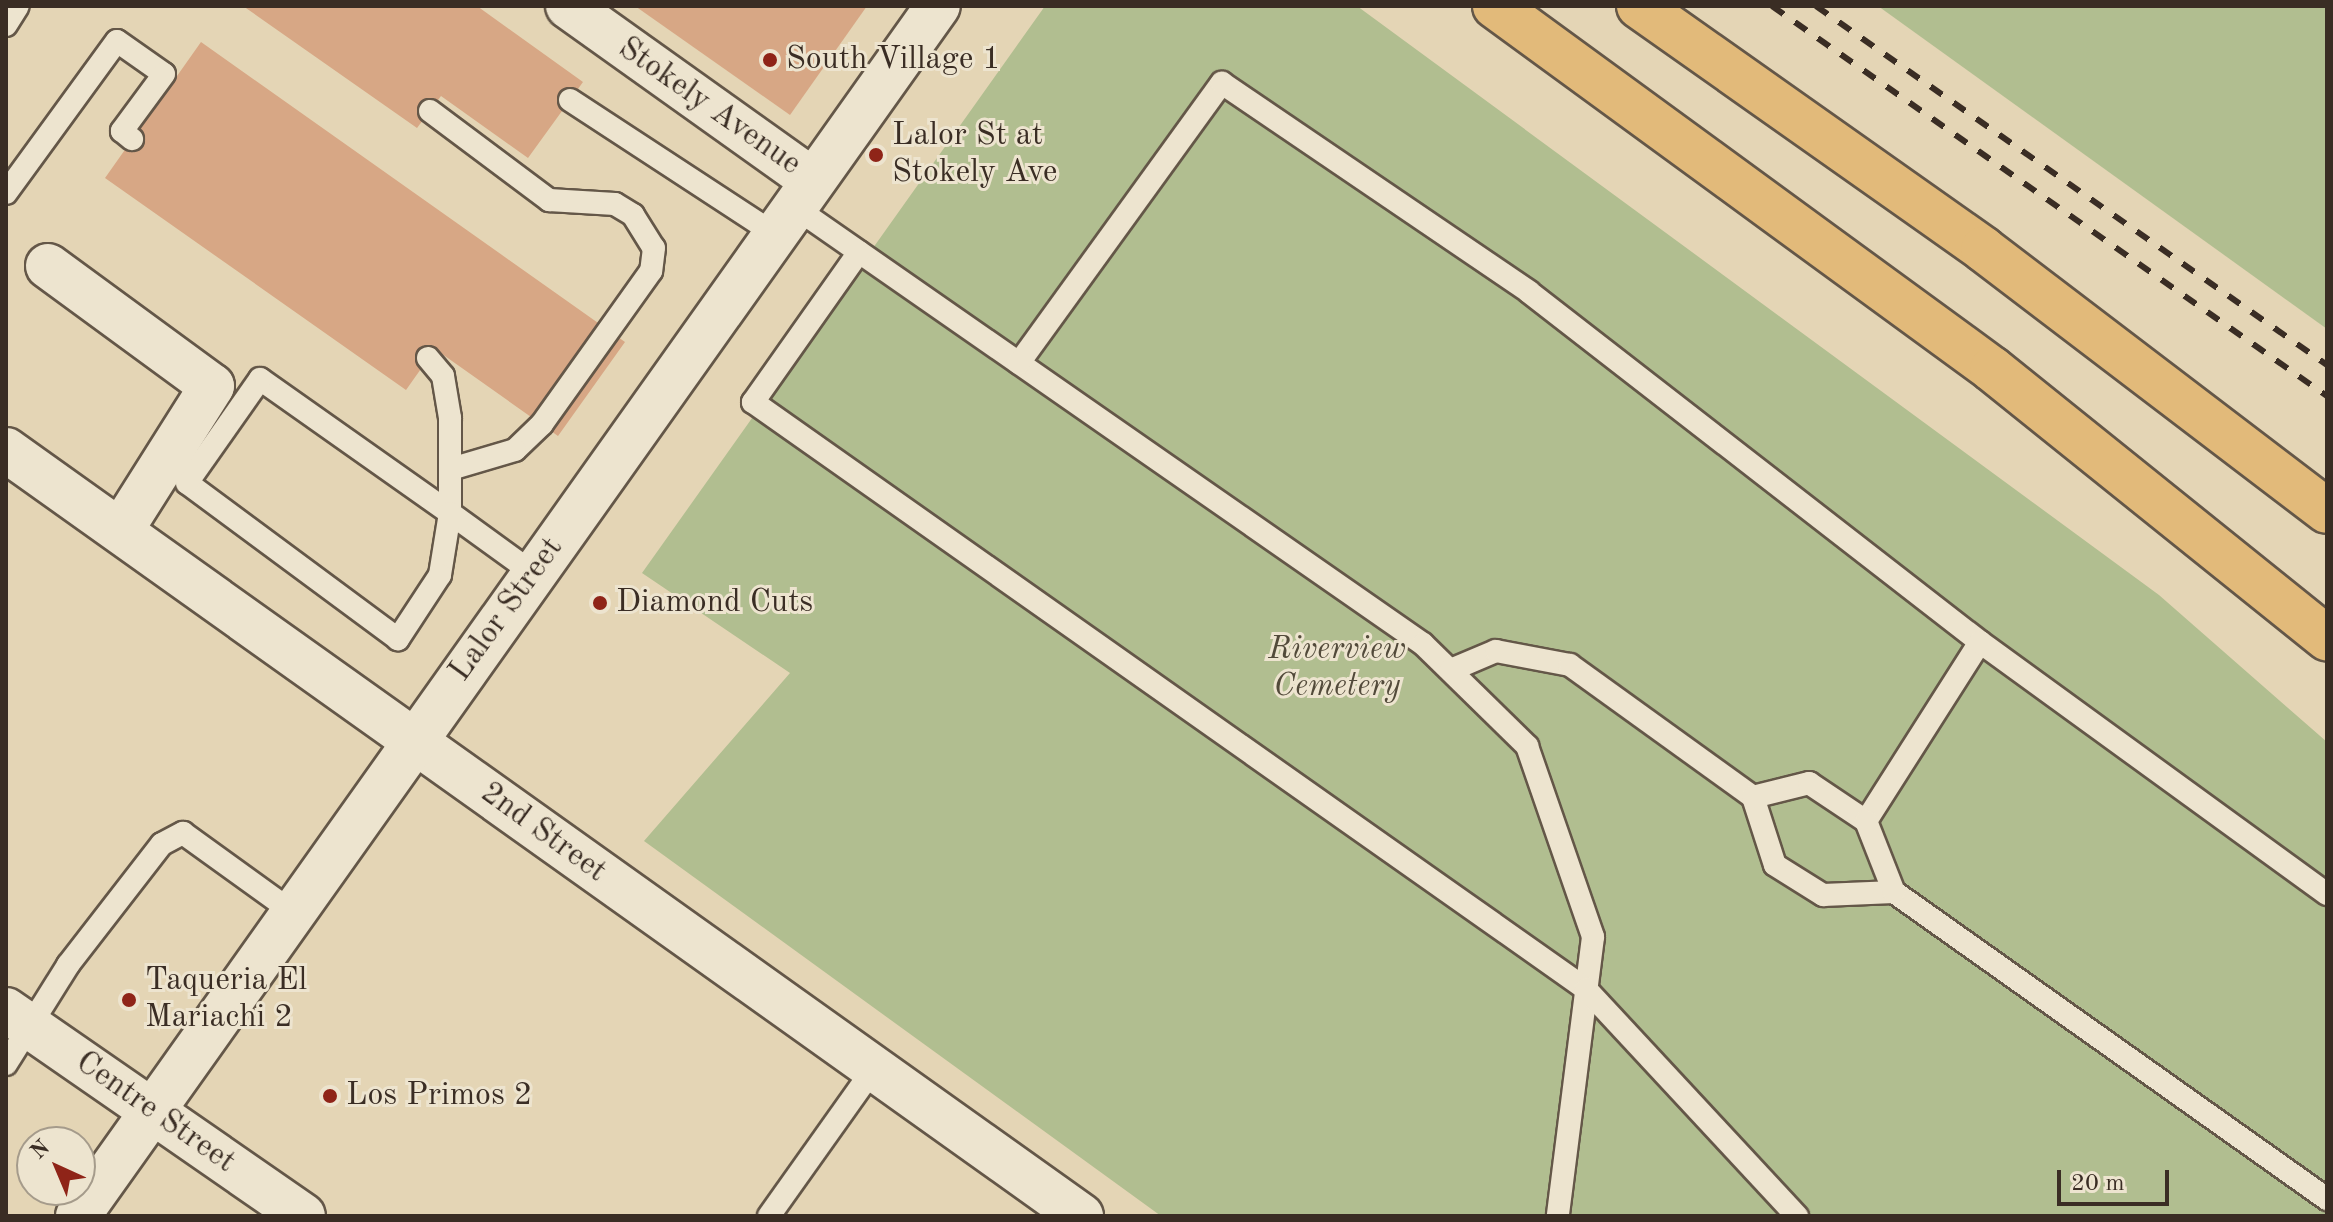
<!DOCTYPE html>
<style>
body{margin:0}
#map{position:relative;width:2333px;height:1222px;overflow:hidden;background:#e4d5b5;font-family:"Old Standard TT",serif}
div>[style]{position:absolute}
.green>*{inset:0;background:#b1be90}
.building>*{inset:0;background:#d7a785}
.roads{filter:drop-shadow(2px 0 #645748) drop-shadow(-2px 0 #645748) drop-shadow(0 2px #645748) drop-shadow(0 -2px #645748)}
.lane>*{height:22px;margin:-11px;padding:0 11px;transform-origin:11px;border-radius:11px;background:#ede4cf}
.street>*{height:44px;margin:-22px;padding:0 22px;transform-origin:22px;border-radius:22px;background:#ede4cf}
.secondary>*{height:44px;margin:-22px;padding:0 22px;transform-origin:22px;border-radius:22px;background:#ede4cf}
.highway>*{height:44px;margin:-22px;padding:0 22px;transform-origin:22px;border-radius:22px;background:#e2ba7a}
.rail>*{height:6px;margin-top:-3px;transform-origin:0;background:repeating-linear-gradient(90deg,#3a2d24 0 14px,transparent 0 28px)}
.dots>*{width:22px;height:22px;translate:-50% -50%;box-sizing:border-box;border:4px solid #ede4cf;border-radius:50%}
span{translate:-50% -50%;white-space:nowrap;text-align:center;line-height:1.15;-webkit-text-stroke:6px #ede4cf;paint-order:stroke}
.poi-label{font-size:32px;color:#3a2d24}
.left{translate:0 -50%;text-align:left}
.street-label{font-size:32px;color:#3a2d24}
.park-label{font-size:32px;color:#524a3a;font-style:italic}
.frame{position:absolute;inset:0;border:8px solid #3a2d24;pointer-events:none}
.north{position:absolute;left:16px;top:1126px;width:80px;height:80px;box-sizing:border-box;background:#ede4cf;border:2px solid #a59b8b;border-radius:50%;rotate:316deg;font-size:22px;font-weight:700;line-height:32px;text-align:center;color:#3a2d24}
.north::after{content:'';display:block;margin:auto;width:28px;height:36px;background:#8f2418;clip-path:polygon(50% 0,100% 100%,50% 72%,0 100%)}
.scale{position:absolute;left:2057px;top:1170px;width:112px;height:36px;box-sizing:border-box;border:4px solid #3a2d24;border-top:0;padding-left:10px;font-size:24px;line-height:28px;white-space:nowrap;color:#3a2d24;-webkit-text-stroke:6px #ede4cf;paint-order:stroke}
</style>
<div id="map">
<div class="green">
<div style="clip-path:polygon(1045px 6px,1357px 6px,2159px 595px,2327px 742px,2327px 1216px,1161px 1216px,644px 841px,790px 673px,642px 573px)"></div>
<div style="clip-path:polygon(1878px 6px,2327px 6px,2327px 329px)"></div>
</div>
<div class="building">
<div style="clip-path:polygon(243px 6px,477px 6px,583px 82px,528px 158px,441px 96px,417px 128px)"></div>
<div style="clip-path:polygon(635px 6px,867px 6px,790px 115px)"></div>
<div style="clip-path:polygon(201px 42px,625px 342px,558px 436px,435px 349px,406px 390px,105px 178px)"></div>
</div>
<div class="roads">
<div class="lane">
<div style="left:6px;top:25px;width:22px;rotate:-58deg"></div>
<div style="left:570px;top:100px;width:245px;rotate:33.2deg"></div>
<div style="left:430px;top:111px;width:149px;rotate:36.8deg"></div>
<div style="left:549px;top:200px;width:66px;rotate:3.5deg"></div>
<div style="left:615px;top:204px;width:21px;rotate:31deg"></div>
<div style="left:633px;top:215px;width:39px;rotate:58deg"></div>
<div style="left:654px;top:248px;width:23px;rotate:97deg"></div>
<div style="left:651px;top:271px;width:188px;rotate:125.5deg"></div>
<div style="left:542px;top:424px;width:37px;rotate:136deg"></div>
<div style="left:515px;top:450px;width:67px;rotate:163.5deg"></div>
<div style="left:6px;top:193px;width:188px;rotate:-53.9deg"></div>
<div style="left:117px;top:41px;width:57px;rotate:35.1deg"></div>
<div style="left:164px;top:74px;width:71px;rotate:126.4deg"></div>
<div style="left:122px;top:131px;width:13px;rotate:39deg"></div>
<div style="left:793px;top:206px;width:767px;rotate:34.81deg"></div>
<div style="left:1423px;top:644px;width:146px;rotate:44.4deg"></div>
<div style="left:1527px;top:746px;width:202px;rotate:70.9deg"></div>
<div style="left:1593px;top:937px;width:281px;rotate:97.2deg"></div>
<div style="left:859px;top:252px;width:184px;rotate:125.2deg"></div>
<div style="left:753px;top:402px;width:1019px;rotate:35.17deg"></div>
<div style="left:1586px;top:989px;width:310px;rotate:47.1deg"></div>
<div style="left:428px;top:358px;width:23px;rotate:50deg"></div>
<div style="left:443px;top:376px;width:43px;rotate:80.5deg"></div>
<div style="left:450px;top:418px;width:95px;rotate:90deg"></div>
<div style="left:450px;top:513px;width:102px;rotate:35.9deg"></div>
<div style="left:1019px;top:363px;width:346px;rotate:-54.1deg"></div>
<div style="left:1222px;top:83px;width:371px;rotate:34.2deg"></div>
<div style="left:1529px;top:292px;width:571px;rotate:37.81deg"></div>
<div style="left:1980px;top:642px;width:212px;rotate:122.5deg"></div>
<div style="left:260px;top:379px;width:232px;rotate:35.2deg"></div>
<div style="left:450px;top:513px;width:63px;rotate:99.2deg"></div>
<div style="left:440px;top:575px;width:77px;rotate:123.3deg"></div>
<div style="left:398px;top:639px;width:262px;rotate:-143.5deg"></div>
<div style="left:187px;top:483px;width:127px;rotate:-54.9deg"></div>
<div style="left:1980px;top:642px;width:429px;rotate:36deg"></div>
<div style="left:1451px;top:670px;width:49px;rotate:-22.9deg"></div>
<div style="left:1496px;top:651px;width:75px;rotate:10.7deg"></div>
<div style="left:1570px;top:665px;width:226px;rotate:35.8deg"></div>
<div style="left:1753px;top:797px;width:71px;rotate:72.1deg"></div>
<div style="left:1775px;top:865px;width:57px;rotate:32deg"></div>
<div style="left:1823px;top:895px;width:71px;rotate:-2.4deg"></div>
<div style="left:1894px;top:892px;width:531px;rotate:35.34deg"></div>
<div style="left:1753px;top:797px;width:58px;rotate:-14deg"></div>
<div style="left:1809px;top:783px;width:69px;rotate:33.7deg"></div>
<div style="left:1866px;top:821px;width:76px;rotate:68.5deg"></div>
<div style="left:6px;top:1064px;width:117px;rotate:-57.9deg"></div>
<div style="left:68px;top:965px;width:153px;rotate:-52.2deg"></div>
<div style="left:162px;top:844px;width:24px;rotate:-28deg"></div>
<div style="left:183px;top:833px;width:137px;rotate:35.8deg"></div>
<div style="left:769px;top:1216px;width:181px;rotate:-54.6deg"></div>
</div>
<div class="street">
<div style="left:568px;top:6px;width:300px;rotate:35.5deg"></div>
<div style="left:48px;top:266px;width:203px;rotate:36.2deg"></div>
<div style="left:212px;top:386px;width:170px;rotate:122.3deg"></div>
<div style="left:6px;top:450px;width:1320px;rotate:35.47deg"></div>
</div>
<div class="secondary">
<div style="left:6px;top:1010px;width:361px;rotate:34.7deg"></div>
<div style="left:78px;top:1216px;width:1484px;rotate:-54.6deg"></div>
</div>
<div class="highway">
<div style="left:1495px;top:6px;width:615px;rotate:36.14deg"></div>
<div style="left:1992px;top:369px;width:430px;rotate:38.8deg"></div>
<div style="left:1639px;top:6px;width:421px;rotate:35.2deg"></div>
<div style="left:1983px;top:249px;width:432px;rotate:37.3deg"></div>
</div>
</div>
<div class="rail">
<div style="left:1772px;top:6px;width:678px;rotate:35.1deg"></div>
<div style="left:1816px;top:6px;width:625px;rotate:35.09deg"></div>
</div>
<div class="dots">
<div style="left:770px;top:60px;background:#8f2418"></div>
<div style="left:876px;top:155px;background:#8f2418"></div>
<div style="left:600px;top:603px;background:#8f2418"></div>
<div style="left:129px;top:1000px;background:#8f2418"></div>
<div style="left:330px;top:1096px;background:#8f2418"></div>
</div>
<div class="poi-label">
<span class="left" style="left:786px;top:60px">South Village 1</span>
<span class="left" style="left:892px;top:155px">Lalor St at<br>Stokely Ave</span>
<span class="left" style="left:616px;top:603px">Diamond Cuts</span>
<span class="left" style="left:145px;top:1000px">Taqueria El<br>Mariachi 2</span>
<span class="left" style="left:346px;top:1096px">Los Primos 2</span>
</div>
<div class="street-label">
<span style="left:709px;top:107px;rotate:35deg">Stokely Avenue</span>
<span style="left:507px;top:610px;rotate:-54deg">Lalor Street</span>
<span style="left:543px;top:833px;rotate:36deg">2nd Street</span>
<span style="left:155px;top:1113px;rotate:35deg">Centre Street</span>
</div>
<div class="park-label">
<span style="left:1337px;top:669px">Riverview<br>Cemetery</span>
</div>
<div class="frame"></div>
<div class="north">N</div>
<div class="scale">20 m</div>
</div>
